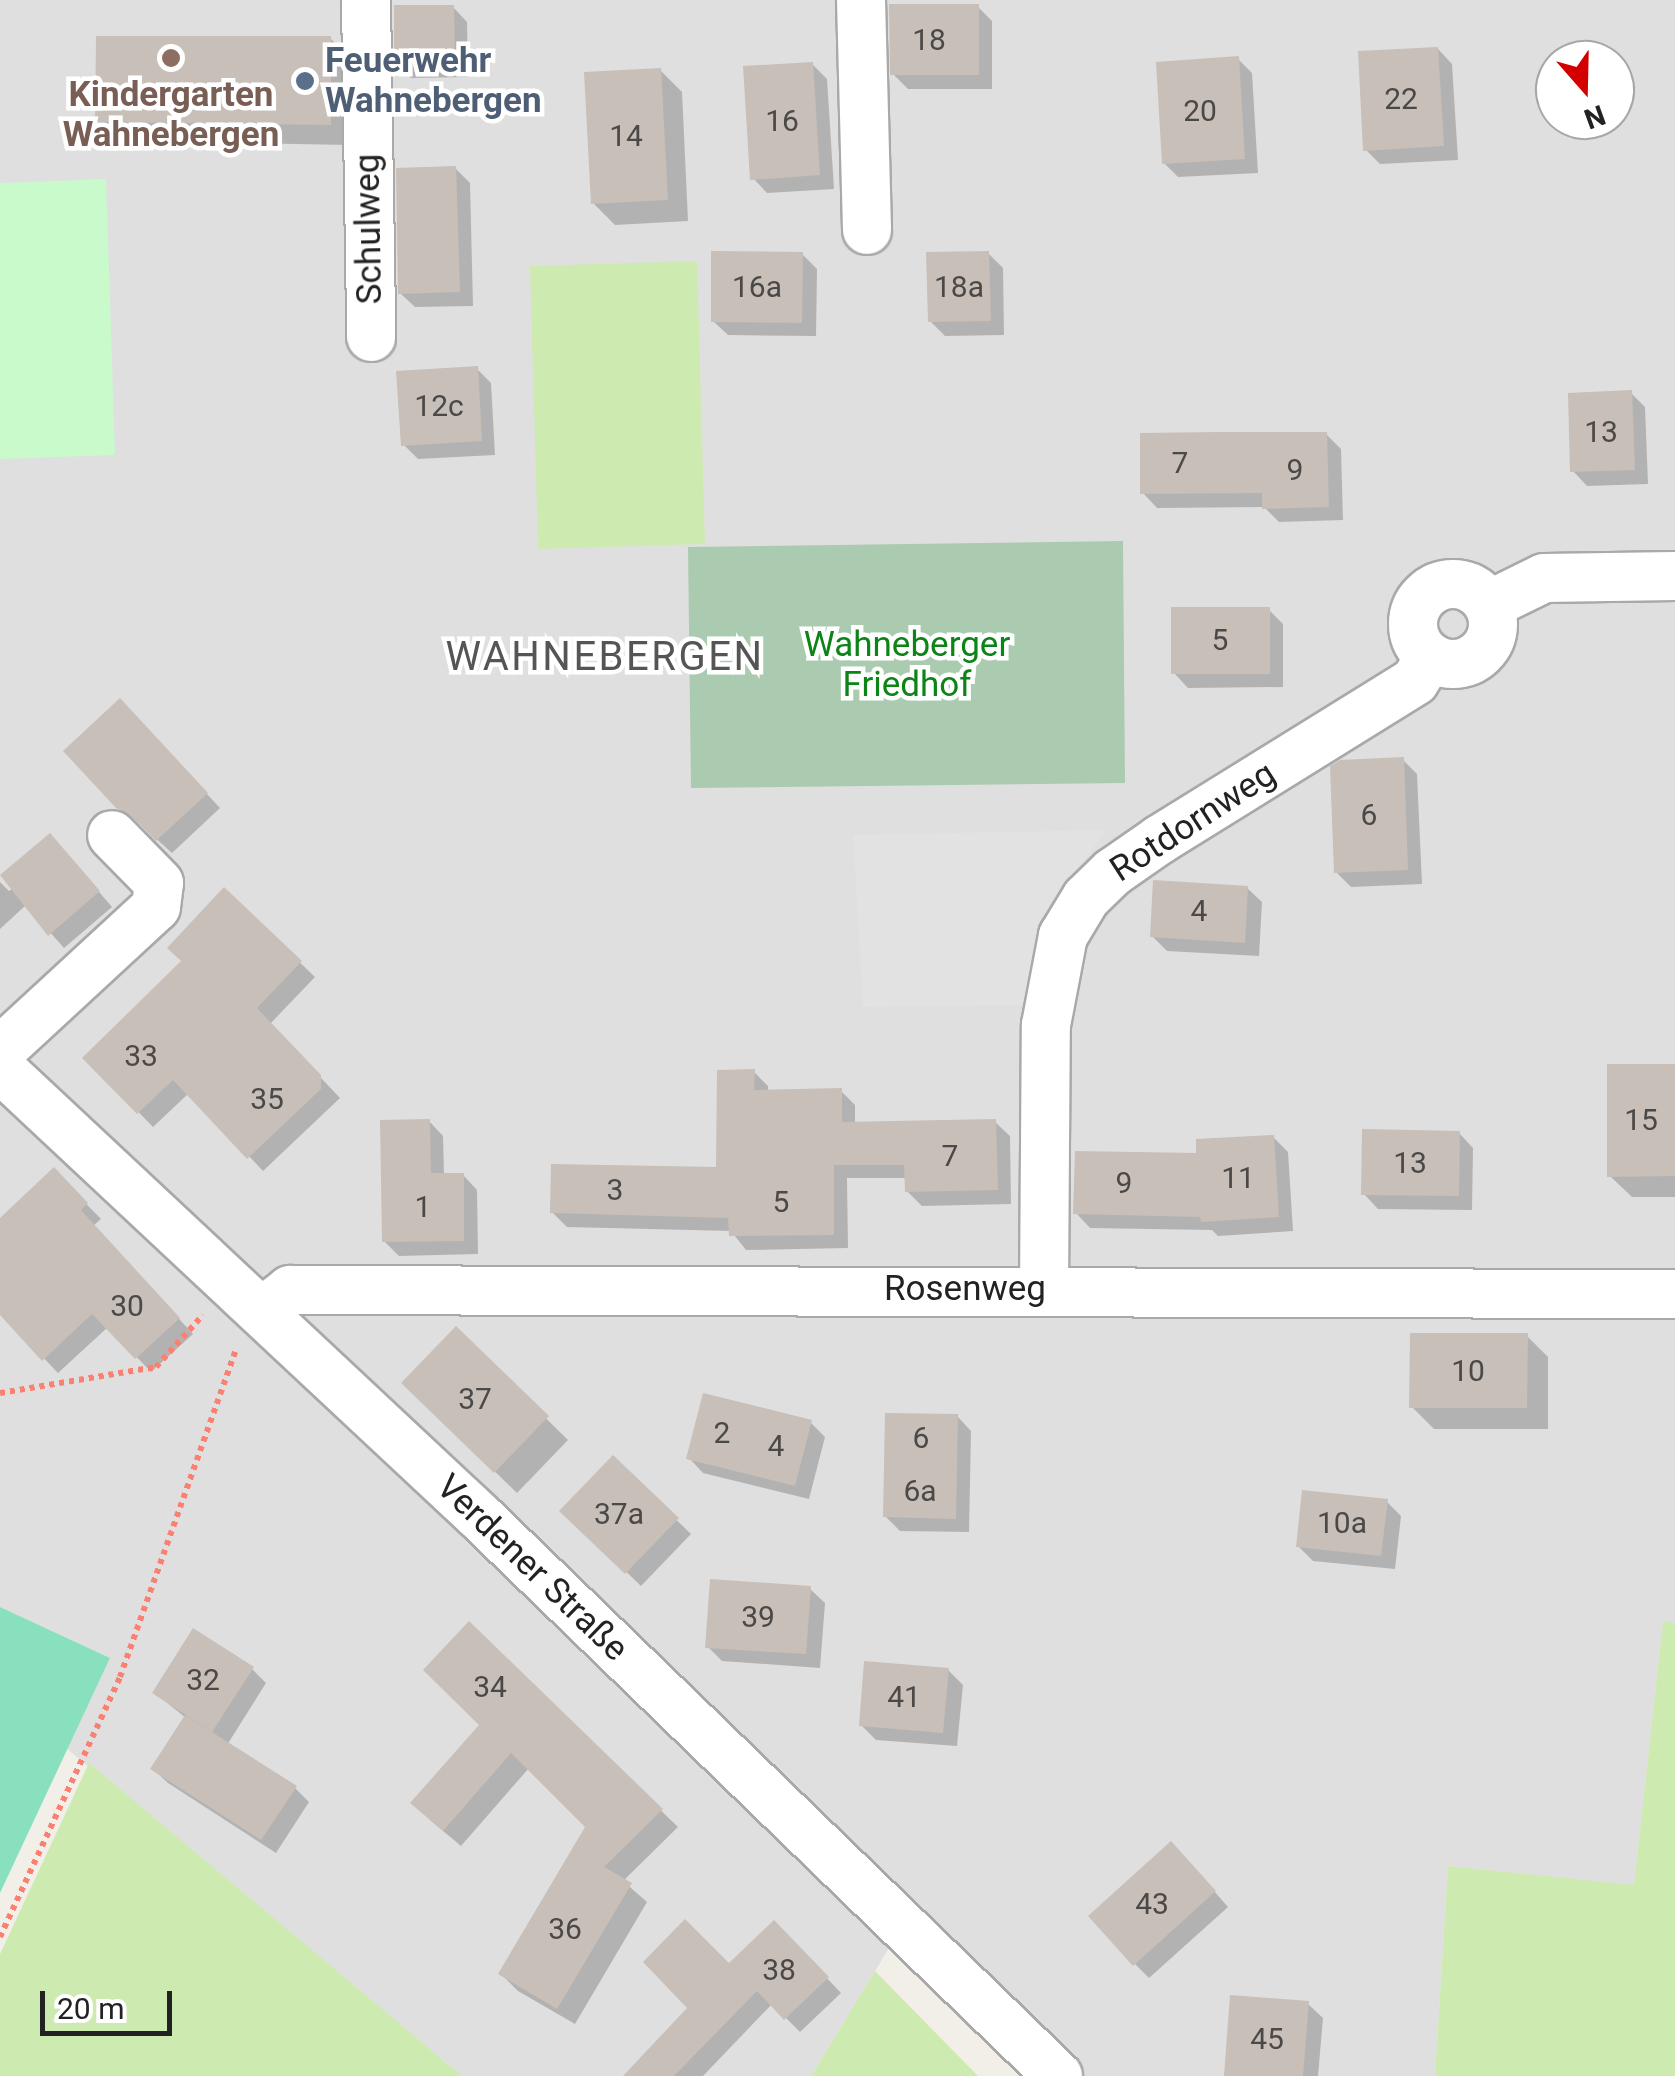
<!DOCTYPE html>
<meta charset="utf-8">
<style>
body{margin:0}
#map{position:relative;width:1675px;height:2076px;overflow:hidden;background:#f2efe9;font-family:Roboto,sans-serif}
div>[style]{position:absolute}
.residential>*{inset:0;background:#e0dfdf}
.grass>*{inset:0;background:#cdebb0}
.cemetery>*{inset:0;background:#aacbaf}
.park>*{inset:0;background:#c8facc}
.pitch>*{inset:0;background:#88e0be}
.parking>*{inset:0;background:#e2e2e2}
.shadow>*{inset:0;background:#0003}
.building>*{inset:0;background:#c7bfb8}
.path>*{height:6px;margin-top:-3px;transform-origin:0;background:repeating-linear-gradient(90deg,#fa8072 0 5px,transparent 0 10px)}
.roads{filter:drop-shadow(2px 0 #a9a9a9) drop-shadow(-2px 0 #a9a9a9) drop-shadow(0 2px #a9a9a9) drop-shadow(0 -2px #a9a9a9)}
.minor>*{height:48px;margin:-24px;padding:0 24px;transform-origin:24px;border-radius:24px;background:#fff}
.minor>.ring{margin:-24px;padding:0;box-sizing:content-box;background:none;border:48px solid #fff;border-radius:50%}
.dots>*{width:28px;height:28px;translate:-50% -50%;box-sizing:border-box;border:5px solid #fff;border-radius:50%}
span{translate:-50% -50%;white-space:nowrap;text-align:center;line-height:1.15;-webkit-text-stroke:9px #fff;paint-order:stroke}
.number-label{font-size:30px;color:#4b4948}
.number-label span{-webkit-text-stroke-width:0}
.service-label{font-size:35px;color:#4e5e75;font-weight:700}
.left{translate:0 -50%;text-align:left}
.education-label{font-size:35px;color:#785e54;font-weight:700}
.street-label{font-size:35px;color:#222}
.park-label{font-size:35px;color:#0c8416}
.quarter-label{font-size:40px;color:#555;letter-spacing:2.5px}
.north{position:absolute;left:1535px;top:40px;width:100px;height:100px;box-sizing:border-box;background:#fff;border:2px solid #a7a7a7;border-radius:50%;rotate:160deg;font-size:28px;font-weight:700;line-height:40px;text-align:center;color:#222}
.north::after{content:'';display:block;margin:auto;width:35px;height:45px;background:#d40000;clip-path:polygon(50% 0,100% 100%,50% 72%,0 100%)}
.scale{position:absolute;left:40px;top:1991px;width:132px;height:45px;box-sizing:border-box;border:5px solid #222;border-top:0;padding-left:12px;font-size:30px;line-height:35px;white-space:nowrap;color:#222;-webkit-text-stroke:8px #fff;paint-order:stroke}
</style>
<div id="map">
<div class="residential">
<div style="clip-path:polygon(evenodd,0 0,1675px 0,1675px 1623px,1663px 1622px,1634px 1886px,1448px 1866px,1435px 2076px,1050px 2076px,889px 1948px,811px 2076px,462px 2076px,66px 1748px,110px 1658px,0 1607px,0 0,1555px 60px,1615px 60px,1615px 120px,1555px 120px,1555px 60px)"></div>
</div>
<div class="grass">
<div style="clip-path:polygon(697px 261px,705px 544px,538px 549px,530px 266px)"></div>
<div style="clip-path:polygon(1663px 1621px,1675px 1623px,1675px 2076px,1435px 2076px,1448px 1866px,1634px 1885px)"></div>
<div style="clip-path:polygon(89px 1763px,462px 2076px,0 2076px,0 1954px)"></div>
<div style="clip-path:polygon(875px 1971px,978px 2076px,811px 2076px)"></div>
</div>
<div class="cemetery">
<div style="clip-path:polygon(1123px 541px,1125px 783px,691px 788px,688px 547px)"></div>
</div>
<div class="park">
<div style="clip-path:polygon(106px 179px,115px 455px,0 459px,0 183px)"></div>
</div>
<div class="pitch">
<div style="clip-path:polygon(0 1607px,110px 1658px,0 1893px)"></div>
</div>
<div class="parking">
<div style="clip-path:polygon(1106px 830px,1038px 923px,1024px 1005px,863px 1007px,853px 835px)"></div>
</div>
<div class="shadow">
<div style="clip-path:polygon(453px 7px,467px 22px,468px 77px,411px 78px,397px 63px)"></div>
<div style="clip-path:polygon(978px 7px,992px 21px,992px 89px,908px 89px,893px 74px)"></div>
<div style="clip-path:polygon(330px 38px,351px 59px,351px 145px,118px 141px,98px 121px)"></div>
<div style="clip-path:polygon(1438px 49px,1452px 64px,1458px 160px,1380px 164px,1366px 150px)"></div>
<div style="clip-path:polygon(1238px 59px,1252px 73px,1258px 173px,1178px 177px,1164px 163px)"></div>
<div style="clip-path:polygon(812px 64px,827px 79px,834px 189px,767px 193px,753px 178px)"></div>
<div style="clip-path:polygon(660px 70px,682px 92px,688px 221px,615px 225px,593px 203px)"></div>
<div style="clip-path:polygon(455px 168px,470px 183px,473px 306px,415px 307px,400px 293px)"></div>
<div style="clip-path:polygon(988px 253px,1003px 268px,1004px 335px,945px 336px,930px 321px)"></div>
<div style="clip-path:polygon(802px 254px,817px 269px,816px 336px,728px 335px,713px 321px)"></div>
<div style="clip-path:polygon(477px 369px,491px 383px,495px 455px,418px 459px,403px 444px)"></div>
<div style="clip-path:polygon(1631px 393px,1645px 407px,1648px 484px,1587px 486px,1573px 471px)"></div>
<div style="clip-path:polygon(1326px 434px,1341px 449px,1343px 520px,1279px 522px,1264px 507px,1157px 508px,1143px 493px)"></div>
<div style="clip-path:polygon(1269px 610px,1283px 624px,1283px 687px,1188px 688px,1174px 673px)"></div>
<div style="clip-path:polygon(134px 716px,220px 808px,172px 853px,109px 796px)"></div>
<div style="clip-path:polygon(1403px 760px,1417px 774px,1422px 884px,1351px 887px,1336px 872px)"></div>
<div style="clip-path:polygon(64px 851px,112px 907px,64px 948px,26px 905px,0 929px,0 882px,9px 891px)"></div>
<div style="clip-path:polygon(1247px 888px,1262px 902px,1259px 956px,1167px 951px,1152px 936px)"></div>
<div style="clip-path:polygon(225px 891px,315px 977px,270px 1024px,340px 1098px,263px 1171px,189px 1093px,153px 1127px,86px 1058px,184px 961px)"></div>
<div style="clip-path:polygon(1675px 1067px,1675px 1197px,1632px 1197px,1610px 1176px)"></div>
<div style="clip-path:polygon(754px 1072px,768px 1086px,768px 1092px,841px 1091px,855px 1105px,855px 1125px,995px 1122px,1010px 1136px,1011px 1204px,922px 1206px,907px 1191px,907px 1178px,847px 1178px,848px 1248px,746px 1250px,731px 1231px,567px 1227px,552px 1212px,718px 1170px)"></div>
<div style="clip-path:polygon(429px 1121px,443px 1136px,444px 1175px,463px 1175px,477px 1190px,478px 1254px,399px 1256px,384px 1241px)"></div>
<div style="clip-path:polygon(1459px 1133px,1473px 1148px,1472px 1210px,1378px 1209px,1364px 1194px)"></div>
<div style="clip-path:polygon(1273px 1137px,1288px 1152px,1293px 1231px,1218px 1236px,1212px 1230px,1090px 1228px,1076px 1213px,1199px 1156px)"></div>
<div style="clip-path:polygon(54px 1171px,101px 1219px,93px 1226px,193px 1334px,151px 1372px,108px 1327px,58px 1373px,0 1312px,0 1221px)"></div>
<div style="clip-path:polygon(456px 1330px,568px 1440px,517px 1493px,404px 1383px)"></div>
<div style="clip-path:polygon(1526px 1335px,1548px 1357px,1548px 1429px,1434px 1429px,1412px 1407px)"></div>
<div style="clip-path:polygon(957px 1416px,971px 1431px,969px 1532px,900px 1531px,885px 1516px)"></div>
<div style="clip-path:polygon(810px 1422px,825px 1437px,809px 1499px,703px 1473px,689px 1458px)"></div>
<div style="clip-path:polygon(613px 1459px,691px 1534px,641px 1586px,563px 1511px)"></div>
<div style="clip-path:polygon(1386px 1501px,1401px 1516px,1395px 1569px,1313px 1561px,1298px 1546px)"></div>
<div style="clip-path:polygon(810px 1589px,825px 1603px,820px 1668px,722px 1661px,708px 1647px)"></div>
<div style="clip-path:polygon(469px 1625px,678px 1827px,623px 1881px,647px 1902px,575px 2024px,518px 1991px,501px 1974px,588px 1826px,529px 1768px,461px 1846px,430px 1820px,482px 1725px)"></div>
<div style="clip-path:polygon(252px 1669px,266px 1683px,227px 1745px,295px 1788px,309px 1802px,276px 1853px,168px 1783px,153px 1769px,186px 1718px,155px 1693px)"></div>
<div style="clip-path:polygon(948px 1670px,963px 1685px,957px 1746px,876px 1740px,862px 1726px)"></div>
<div style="clip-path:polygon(1186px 1859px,1228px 1907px,1149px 1978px,1135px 1964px)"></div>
<div style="clip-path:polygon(774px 1923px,841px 1993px,800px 2032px,772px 2004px,703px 2076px,632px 2076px)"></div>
<div style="clip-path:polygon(1308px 2004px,1323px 2018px,1318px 2076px,1226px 2076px)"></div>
</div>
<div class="building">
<div style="clip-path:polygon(889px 4px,979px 4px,979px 75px,890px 75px)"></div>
<div style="clip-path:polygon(394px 5px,454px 5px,455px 64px,394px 64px)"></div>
<div style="clip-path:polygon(96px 36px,331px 36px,331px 125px,95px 122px)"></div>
<div style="clip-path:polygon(1438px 47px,1444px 146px,1363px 151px,1358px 51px)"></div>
<div style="clip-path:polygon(1239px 56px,1245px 159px,1162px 164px,1156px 62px)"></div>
<div style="clip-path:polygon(813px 62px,820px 175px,750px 180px,743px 66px)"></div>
<div style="clip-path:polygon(661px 68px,668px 200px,591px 204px,584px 72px)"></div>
<div style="clip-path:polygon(456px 166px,460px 292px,398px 294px,396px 168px)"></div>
<div style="clip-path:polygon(711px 251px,803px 252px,802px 323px,711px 322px)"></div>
<div style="clip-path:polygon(989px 251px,991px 321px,928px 322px,926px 252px)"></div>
<div style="clip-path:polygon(478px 366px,482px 441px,401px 446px,396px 371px)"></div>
<div style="clip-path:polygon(1632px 390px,1635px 470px,1570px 472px,1568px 393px)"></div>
<div style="clip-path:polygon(1219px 432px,1327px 432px,1329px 507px,1262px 509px,1262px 493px,1140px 494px,1140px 433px)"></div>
<div style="clip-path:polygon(1171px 607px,1270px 607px,1270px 674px,1171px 674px)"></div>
<div style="clip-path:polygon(120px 698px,208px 793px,156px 841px,132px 816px,116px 808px,63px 751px)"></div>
<div style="clip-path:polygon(1404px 757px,1408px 870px,1334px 873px,1330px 766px,1340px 760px)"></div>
<div style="clip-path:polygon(50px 833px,100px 891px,48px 936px,0 875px)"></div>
<div style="clip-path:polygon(1153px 880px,1248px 886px,1245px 943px,1150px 937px)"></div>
<div style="clip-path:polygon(224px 887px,302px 961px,257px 1008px,321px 1075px,321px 1089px,247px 1159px,173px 1080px,137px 1114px,82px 1058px,181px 961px,167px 948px)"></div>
<div style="clip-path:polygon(1607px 1064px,1675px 1064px,1675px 1176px,1607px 1177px)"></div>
<div style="clip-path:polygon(755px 1069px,754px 1090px,842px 1088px,842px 1122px,996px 1119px,998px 1190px,905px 1192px,904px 1165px,834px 1165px,834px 1235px,729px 1236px,728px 1218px,550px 1213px,551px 1164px,716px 1167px,717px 1070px)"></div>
<div style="clip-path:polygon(430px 1119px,431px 1173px,464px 1173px,464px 1241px,382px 1242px,380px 1120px)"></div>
<div style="clip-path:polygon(1362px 1129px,1460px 1131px,1459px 1196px,1361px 1195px)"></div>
<div style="clip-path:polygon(1274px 1135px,1279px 1217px,1201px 1222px,1200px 1217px,1073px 1214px,1075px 1151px,1196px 1153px,1196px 1139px)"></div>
<div style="clip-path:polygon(54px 1167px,88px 1203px,81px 1210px,180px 1318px,135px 1359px,92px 1314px,42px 1361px,0 1315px,0 1218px)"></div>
<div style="clip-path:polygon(456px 1326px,549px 1416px,494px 1473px,401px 1383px)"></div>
<div style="clip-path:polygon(1410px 1333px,1528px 1333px,1527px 1408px,1409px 1408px)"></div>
<div style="clip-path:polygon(703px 1393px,812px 1420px,795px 1486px,686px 1459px)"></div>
<div style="clip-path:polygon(885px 1413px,958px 1414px,956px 1519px,883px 1517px)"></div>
<div style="clip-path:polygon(613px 1455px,679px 1518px,625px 1574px,559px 1511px)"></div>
<div style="clip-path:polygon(1302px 1490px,1388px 1499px,1381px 1556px,1296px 1547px)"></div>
<div style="clip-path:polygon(710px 1579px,811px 1586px,806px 1654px,705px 1648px)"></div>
<div style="clip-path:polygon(469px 1621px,663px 1809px,604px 1867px,632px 1883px,557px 2009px,498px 1974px,585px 1827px,511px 1753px,443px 1831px,410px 1803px,479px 1725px,423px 1670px)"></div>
<div style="clip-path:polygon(193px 1628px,254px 1667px,212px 1732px,152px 1693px)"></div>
<div style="clip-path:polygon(864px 1661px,949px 1668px,943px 1733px,859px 1726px)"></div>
<div style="clip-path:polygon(185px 1715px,297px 1786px,261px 1840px,150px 1769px)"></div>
<div style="clip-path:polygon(1171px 1841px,1216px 1891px,1133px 1966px,1088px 1916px)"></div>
<div style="clip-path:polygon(685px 1919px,729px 1963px,774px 1920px,829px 1977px,784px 2020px,757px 1991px,674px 2076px,623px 2076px,687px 2008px,643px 1962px)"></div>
<div style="clip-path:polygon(1230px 1995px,1309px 2001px,1303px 2076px,1224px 2076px)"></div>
</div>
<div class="path">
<div style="left:0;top:1393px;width:158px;rotate:-9.5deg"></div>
<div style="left:156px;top:1367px;width:70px;rotate:-47.9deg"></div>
<div style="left:0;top:1937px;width:286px;rotate:-65.2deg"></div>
<div style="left:120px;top:1677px;width:348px;rotate:-70.5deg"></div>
</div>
<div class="roads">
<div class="minor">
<div style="left:366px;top:0;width:337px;rotate:89.1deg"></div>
<div style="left:861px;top:0;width:230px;rotate:88.5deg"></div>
<div class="ring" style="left:1413px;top:584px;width:32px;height:32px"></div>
<div style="left:1489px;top:605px;width:61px;rotate:-26.1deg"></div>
<div style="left:1544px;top:578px;width:131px;rotate:-0.9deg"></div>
<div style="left:0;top:1051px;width:212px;rotate:-42.7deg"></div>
<div style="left:156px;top:907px;width:24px;rotate:-83deg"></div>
<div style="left:159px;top:883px;width:67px;rotate:-134.4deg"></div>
<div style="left:0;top:1068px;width:657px;rotate:43.09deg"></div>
<div style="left:480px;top:1517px;width:804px;rotate:44.04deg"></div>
<div style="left:1044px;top:1289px;width:264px;rotate:-89.6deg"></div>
<div style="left:1046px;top:1025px;width:91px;rotate:-79.2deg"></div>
<div style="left:1063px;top:936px;width:44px;rotate:-58.8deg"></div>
<div style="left:1086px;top:898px;width:37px;rotate:-44deg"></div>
<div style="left:1113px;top:872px;width:56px;rotate:-34.8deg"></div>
<div style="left:1159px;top:840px;width:301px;rotate:-31.8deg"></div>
<div style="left:1415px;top:681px;width:28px;rotate:-58deg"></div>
<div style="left:262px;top:1312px;width:36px;rotate:-38deg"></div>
<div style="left:290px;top:1290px;width:1385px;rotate:0.17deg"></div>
</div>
</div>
<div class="dots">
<div style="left:171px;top:58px;background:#8d6e63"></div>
<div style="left:305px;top:81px;background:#5c6f8a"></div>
</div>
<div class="number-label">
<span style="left:929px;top:40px">18</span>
<span style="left:1401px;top:99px">22</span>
<span style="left:1200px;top:111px">20</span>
<span style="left:782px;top:121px">16</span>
<span style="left:626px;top:136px">14</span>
<span style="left:757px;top:287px">16a</span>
<span style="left:959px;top:287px">18a</span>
<span style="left:439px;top:406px">12c</span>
<span style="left:1601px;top:432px">13</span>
<span style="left:1180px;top:463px">7</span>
<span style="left:1295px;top:470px">9</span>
<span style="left:1220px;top:640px">5</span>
<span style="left:1369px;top:815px">6</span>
<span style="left:1199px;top:911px">4</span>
<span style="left:141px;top:1056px">33</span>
<span style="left:267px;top:1099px">35</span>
<span style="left:1641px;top:1120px">15</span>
<span style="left:950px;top:1156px">7</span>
<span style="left:1410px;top:1163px">13</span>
<span style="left:1238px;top:1178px">11</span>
<span style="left:1124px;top:1183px">9</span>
<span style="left:615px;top:1190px">3</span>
<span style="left:781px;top:1202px">5</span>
<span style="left:423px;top:1207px">1</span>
<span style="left:127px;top:1306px">30</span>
<span style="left:1468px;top:1371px">10</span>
<span style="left:475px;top:1399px">37</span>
<span style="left:722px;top:1433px">2</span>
<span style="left:921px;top:1438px">6</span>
<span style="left:776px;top:1446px">4</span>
<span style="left:920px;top:1491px">6a</span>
<span style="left:619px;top:1514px">37a</span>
<span style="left:1342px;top:1523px">10a</span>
<span style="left:758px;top:1617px">39</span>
<span style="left:203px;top:1680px">32</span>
<span style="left:490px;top:1687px">34</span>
<span style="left:904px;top:1697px">41</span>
<span style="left:1152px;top:1904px">43</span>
<span style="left:565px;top:1929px">36</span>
<span style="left:779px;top:1970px">38</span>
<span style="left:1267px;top:2039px">45</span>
</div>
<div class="service-label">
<span class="left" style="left:325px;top:81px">Feuerwehr<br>Wahnebergen</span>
</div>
<div class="education-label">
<span style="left:171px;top:115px">Kindergarten<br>Wahnebergen</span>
</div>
<div class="street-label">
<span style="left:369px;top:229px;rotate:-91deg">Schulweg</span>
<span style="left:1193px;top:822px;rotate:-33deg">Rotdornweg</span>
<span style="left:965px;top:1289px">Rosenweg</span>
<span style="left:532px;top:1568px;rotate:44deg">Verdener Straße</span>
</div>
<div class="park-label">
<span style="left:907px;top:665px">Wahneberger<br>Friedhof</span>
</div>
<div class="quarter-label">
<span style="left:605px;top:657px">WAHNEBERGEN</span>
</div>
<div class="north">N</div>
<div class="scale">20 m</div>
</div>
